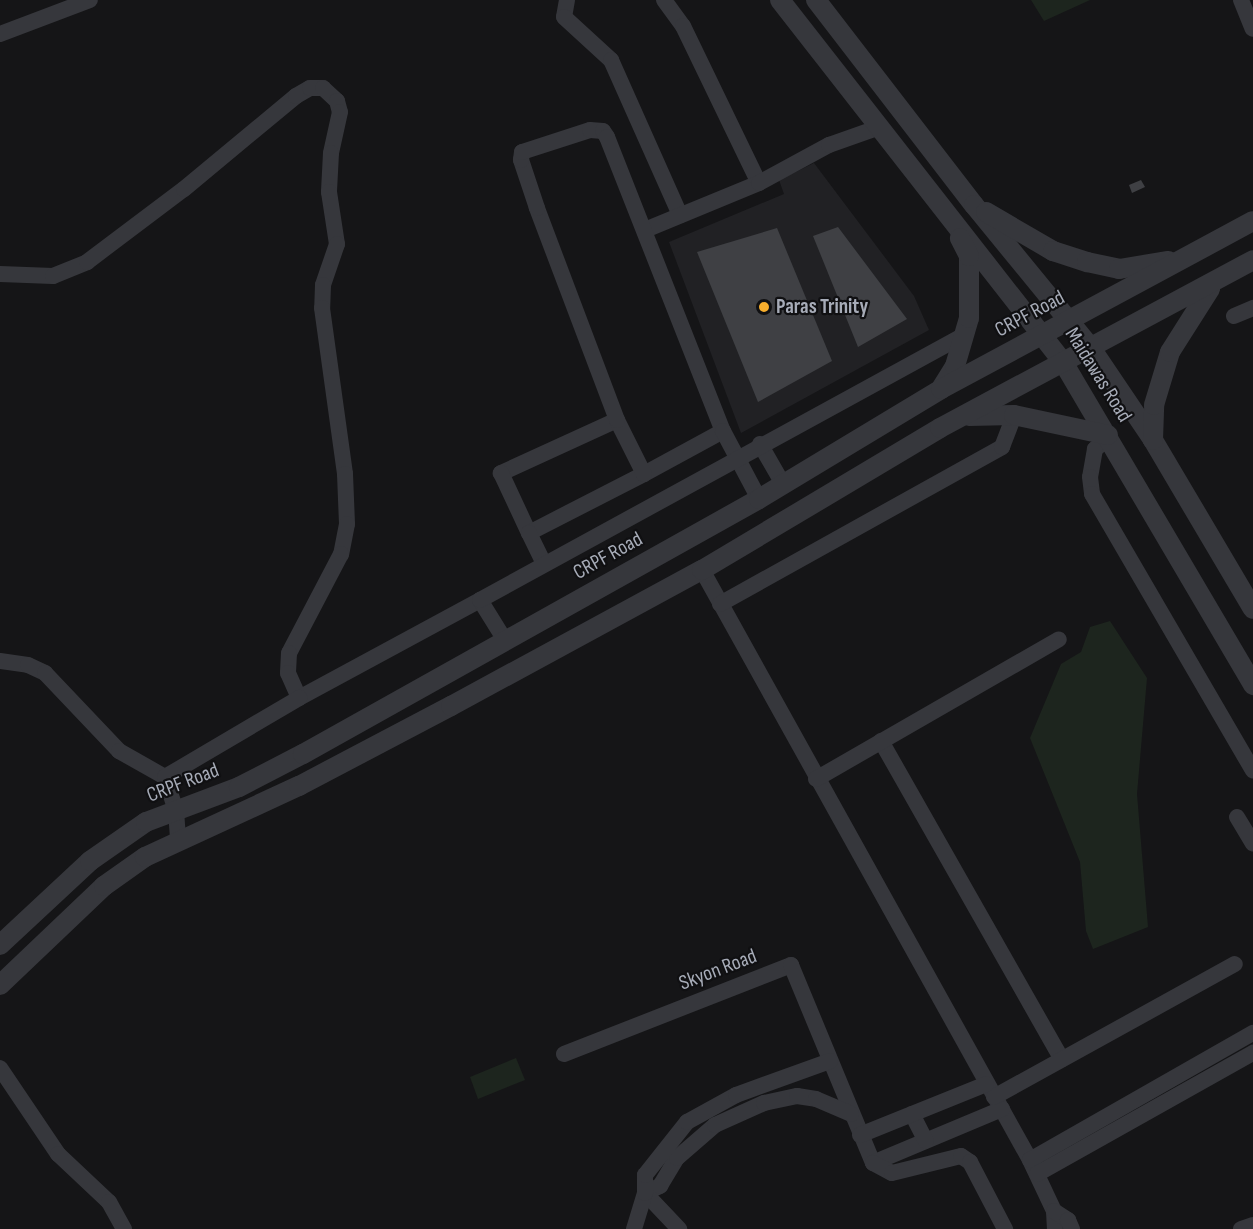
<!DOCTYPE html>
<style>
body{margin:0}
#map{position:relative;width:1253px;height:1229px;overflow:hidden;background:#151517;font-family:"Sofia Sans Condensed",sans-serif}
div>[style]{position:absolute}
.built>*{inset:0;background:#212124}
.green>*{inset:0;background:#1d251e}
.building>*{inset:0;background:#3f4044}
.minor>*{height:16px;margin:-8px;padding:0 8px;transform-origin:8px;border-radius:8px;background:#36373c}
.tertiary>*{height:20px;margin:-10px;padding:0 10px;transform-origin:10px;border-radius:10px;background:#36373c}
.dots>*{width:16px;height:16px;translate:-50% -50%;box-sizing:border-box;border:3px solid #101012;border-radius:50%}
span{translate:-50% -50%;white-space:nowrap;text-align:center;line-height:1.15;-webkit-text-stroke:4.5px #101012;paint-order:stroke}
.poi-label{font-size:21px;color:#a7acb8;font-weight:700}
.left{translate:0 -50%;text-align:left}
.street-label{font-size:21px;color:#a7acb8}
</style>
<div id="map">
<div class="built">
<div style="clip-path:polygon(814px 163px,914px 296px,929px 330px,741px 433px,669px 242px,784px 194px,779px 180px)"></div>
</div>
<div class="green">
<div style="clip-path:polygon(1031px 0,1090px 0,1044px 21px)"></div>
<div style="clip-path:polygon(1110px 621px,1147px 678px,1137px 794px,1148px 927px,1093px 949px,1086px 931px,1080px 862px,1030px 738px,1061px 664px,1081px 652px,1090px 627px)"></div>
<div style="clip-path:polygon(516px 1058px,525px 1080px,478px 1099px,470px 1077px)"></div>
</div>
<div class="building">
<div style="clip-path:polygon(1141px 180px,1145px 187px,1132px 193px,1129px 185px)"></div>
<div style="clip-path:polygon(838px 227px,907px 319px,858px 347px,813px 236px)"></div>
<div style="clip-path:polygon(777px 228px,832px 361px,758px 402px,697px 252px)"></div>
</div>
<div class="minor">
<div style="left:567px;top:0;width:17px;rotate:100deg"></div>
<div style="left:564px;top:17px;width:64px;rotate:42.5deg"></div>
<div style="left:611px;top:60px;width:170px;rotate:66deg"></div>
<div style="left:664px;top:0;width:32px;rotate:54deg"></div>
<div style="left:683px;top:26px;width:174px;rotate:64.2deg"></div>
<div style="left:1241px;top:0;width:31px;rotate:68deg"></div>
<div style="left:0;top:34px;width:96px;rotate:-20.7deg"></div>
<div style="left:645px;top:230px;width:123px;rotate:-22.4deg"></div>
<div style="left:759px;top:183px;width:80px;rotate:-28.5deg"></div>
<div style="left:829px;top:145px;width:54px;rotate:-19.4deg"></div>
<div style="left:0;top:274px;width:53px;rotate:2.2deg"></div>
<div style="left:53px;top:276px;width:37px;rotate:-22deg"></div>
<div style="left:87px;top:262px;width:121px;rotate:-37deg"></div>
<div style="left:184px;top:189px;width:146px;rotate:-39.7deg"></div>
<div style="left:296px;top:96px;width:16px;rotate:-30deg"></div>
<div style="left:310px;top:88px;width:13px"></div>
<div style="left:323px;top:88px;width:19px;rotate:43deg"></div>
<div style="left:337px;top:101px;width:11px;rotate:75deg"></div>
<div style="left:340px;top:112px;width:42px;rotate:102.4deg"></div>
<div style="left:331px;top:153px;width:39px;rotate:93deg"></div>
<div style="left:329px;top:192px;width:53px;rotate:81.3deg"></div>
<div style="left:337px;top:244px;width:43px;rotate:108.9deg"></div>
<div style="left:323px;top:285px;width:23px;rotate:92deg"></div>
<div style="left:322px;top:308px;width:168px;rotate:82.1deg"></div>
<div style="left:345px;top:474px;width:50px;rotate:87.7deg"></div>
<div style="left:347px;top:524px;width:31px;rotate:101deg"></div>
<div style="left:341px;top:554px;width:112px;rotate:117.7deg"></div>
<div style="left:289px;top:653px;width:20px;rotate:93deg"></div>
<div style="left:288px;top:673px;width:27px;rotate:66deg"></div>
<div style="left:299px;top:698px;width:206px;rotate:-28.4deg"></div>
<div style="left:480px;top:600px;width:49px;rotate:58.2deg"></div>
<div style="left:1234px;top:316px;width:21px;rotate:-23deg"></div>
<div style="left:617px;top:420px;width:128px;rotate:155.4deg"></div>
<div style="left:501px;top:473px;width:66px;rotate:65deg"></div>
<div style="left:529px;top:533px;width:129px;rotate:-27.2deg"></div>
<div style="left:723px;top:431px;width:90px;rotate:151.4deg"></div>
<div style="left:644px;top:474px;width:60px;rotate:-116.6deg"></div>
<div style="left:617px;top:420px;width:227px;rotate:-110.7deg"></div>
<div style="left:537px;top:208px;width:51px;rotate:-108.4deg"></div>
<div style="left:521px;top:160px;width:8px;rotate:-83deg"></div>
<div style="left:522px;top:152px;width:71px;rotate:-17.9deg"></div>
<div style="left:590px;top:130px;width:13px;rotate:4deg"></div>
<div style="left:603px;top:131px;width:7px;rotate:56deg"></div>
<div style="left:607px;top:137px;width:316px;rotate:68.5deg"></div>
<div style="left:723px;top:431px;width:77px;rotate:62.1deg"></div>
<div style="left:1109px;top:438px;width:18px;rotate:142deg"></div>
<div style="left:1095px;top:449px;width:28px;rotate:100deg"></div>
<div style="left:1090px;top:477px;width:17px;rotate:83deg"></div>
<div style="left:1092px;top:494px;width:320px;rotate:59.8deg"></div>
<div style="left:760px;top:444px;width:46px;rotate:60.1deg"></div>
<div style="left:529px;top:533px;width:34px;rotate:64deg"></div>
<div style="left:702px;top:570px;width:675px;rotate:60.93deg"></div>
<div style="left:1030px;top:1160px;width:56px;rotate:64.8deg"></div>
<div style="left:1054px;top:1211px;width:18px;rotate:87deg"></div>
<div style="left:480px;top:600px;width:552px;rotate:-28.7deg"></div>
<div style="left:720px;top:604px;width:323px;rotate:-29.1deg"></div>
<div style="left:1002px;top:447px;width:34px;rotate:-69deg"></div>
<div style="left:0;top:661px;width:28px;rotate:8deg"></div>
<div style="left:28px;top:665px;width:19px;rotate:25deg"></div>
<div style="left:45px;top:673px;width:108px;rotate:46.5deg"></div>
<div style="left:119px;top:751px;width:53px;rotate:29.5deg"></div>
<div style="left:165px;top:777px;width:35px;rotate:72deg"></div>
<div style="left:176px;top:810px;width:32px;rotate:86deg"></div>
<div style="left:881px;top:741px;width:366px;rotate:60.4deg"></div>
<div style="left:165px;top:777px;width:156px;rotate:-30.5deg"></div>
<div style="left:816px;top:779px;width:280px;rotate:-29.9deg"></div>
<div style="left:1237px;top:817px;width:31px;rotate:59deg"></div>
<div style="left:564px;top:1054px;width:244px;rotate:-21.4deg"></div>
<div style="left:791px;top:965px;width:214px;rotate:67.5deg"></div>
<div style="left:873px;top:1163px;width:140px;rotate:-22.7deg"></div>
<div style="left:0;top:1068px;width:104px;rotate:56deg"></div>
<div style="left:58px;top:1154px;width:70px;rotate:43.3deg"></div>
<div style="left:109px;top:1202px;width:31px;rotate:61deg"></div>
<div style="left:994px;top:1097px;width:275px;rotate:-28.9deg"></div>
<div style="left:912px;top:1114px;width:30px;rotate:63deg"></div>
<div style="left:860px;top:1135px;width:136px;rotate:-22deg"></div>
<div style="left:1030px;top:1160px;width:257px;rotate:-29.7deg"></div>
<div style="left:873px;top:1163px;width:21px;rotate:28deg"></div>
<div style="left:892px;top:1173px;width:71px;rotate:-13.8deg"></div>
<div style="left:961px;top:1156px;width:11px;rotate:34deg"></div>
<div style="left:970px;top:1162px;width:76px;rotate:62.4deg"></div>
<div style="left:1037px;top:1174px;width:248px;rotate:-29.3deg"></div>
<div style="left:645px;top:1193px;width:17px;rotate:-25deg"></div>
<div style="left:660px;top:1186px;width:33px;rotate:-59deg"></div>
<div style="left:677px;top:1158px;width:50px;rotate:-41deg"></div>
<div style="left:715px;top:1125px;width:54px;rotate:-24.2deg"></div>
<div style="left:764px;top:1103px;width:34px;rotate:-12deg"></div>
<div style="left:797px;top:1096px;width:19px;rotate:9deg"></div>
<div style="left:816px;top:1099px;width:38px;rotate:23deg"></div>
<div style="left:645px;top:1193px;width:50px;rotate:46.6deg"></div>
<div style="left:1054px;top:1211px;width:17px;rotate:33deg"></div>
<div style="left:1068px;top:1220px;width:10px;rotate:66deg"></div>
<div style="left:634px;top:1229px;width:38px;rotate:-73deg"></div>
<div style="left:645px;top:1193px;width:18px;rotate:-90deg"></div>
<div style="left:645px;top:1175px;width:68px;rotate:-51.6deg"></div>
<div style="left:687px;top:1122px;width:56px;rotate:-28.9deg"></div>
<div style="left:736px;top:1095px;width:100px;rotate:-19.9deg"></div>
<div style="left:1241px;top:1229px;width:13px;rotate:-18deg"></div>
</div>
<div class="tertiary">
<div style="left:780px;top:0;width:459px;rotate:52deg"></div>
<div style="left:1063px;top:362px;width:375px;rotate:59.5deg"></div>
<div style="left:816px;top:0;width:259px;rotate:52.4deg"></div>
<div style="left:974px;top:205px;width:185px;rotate:50.7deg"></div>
<div style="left:1091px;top:348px;width:111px;rotate:56deg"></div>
<div style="left:1153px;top:440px;width:196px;rotate:59.4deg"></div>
<div style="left:986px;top:212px;width:78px;rotate:30.2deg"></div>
<div style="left:1053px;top:251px;width:36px;rotate:18deg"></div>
<div style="left:1087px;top:262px;width:33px;rotate:12deg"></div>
<div style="left:1119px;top:269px;width:50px;rotate:-9.3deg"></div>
<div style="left:942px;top:387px;width:25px;rotate:-58deg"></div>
<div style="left:955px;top:366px;width:50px;rotate:-73.7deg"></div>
<div style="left:969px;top:318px;width:62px;rotate:-90deg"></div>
<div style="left:969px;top:256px;width:20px;rotate:-117deg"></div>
<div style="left:969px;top:416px;width:45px;rotate:-1.3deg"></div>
<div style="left:1014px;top:415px;width:96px;rotate:12deg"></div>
<div style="left:1153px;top:440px;width:35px;rotate:-88deg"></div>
<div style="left:1154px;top:405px;width:55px;rotate:-73.2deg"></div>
<div style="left:1170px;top:352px;width:75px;rotate:-57.6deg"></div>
<div style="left:0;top:945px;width:123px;rotate:-43deg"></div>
<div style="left:90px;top:861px;width:68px;rotate:-34.9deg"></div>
<div style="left:146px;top:822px;width:99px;rotate:-20.6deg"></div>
<div style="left:239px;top:787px;width:72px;rotate:-27.3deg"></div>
<div style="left:303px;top:754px;width:522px;rotate:-29.21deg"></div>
<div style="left:759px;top:499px;width:213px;rotate:-31.1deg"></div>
<div style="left:941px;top:389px;width:354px;rotate:-28.3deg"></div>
<div style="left:0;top:985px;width:144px;rotate:-43.6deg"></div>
<div style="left:104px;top:886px;width:50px;rotate:-35.3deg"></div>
<div style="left:145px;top:857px;width:170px;rotate:-24.8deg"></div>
<div style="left:299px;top:786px;width:172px;rotate:-27.8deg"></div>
<div style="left:451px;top:706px;width:285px;rotate:-28.5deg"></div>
<div style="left:702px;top:570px;width:277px;rotate:-30.8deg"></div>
<div style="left:940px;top:428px;width:355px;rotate:-28.2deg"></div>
</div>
<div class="dots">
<div style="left:764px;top:307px;background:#f7ae2d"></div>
</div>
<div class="poi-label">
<span class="left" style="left:776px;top:307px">Paras Trinity</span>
</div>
<div class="street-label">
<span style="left:1030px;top:314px;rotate:-28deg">CRPF Road</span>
<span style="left:1098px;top:375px;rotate:58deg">Maidawas Road</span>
<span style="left:608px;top:556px;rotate:-29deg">CRPF Road</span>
<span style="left:183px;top:783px;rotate:-21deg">CRPF Road</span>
<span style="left:718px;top:970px;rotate:-21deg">Skyon Road</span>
</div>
</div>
